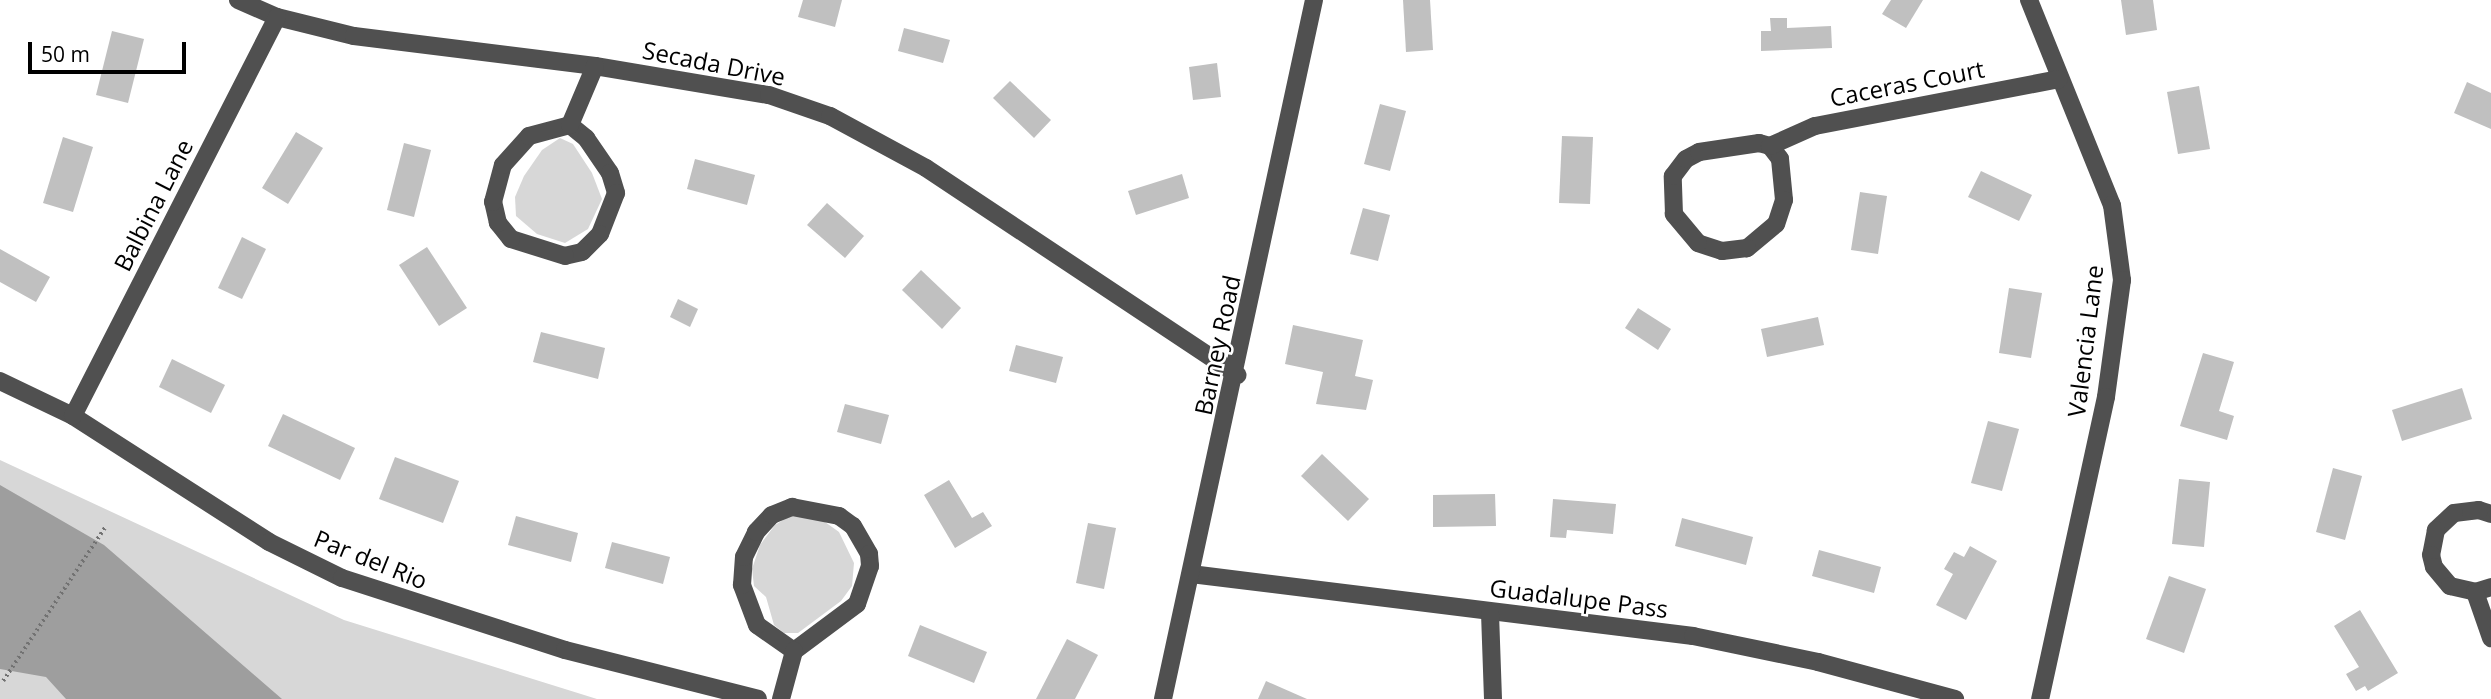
<!DOCTYPE html>
<style>
body{margin:0}
#map{position:relative;width:2491px;height:699px;overflow:hidden;background:#fff;font-family:"Open Sans",sans-serif}
div>[style]{position:absolute}
.green>*{inset:0;background:#d7d7d7}
.water>*{inset:0;background:#9e9e9e}
.building>*{inset:0;background:#c0c0c0}
.path>*{height:3.5px;margin-top:-1.75px;transform-origin:0;background:repeating-linear-gradient(90deg,#727272 0 2px,transparent 0 5.5px)}
.minor>*{height:18px;margin:-9px;padding:0 9px;transform-origin:9px;border-radius:9px;background:#505050}
span{translate:-50% -50%;white-space:nowrap;text-align:center;line-height:1.15;-webkit-text-stroke:5px #fff;paint-order:stroke}
.street-label{font-size:24px;color:#000}
.scale{position:absolute;left:28px;top:42px;width:158px;height:32px;box-sizing:border-box;border:4px solid #000;border-top:0;padding-left:9px;font-size:21px;line-height:24px;white-space:nowrap;color:#000;-webkit-text-stroke:5px #fff;paint-order:stroke}
</style>
<div id="map">
<div class="green">
<div style="clip-path:polygon(560px 138px,573px 144px,592px 173px,602px 199px,588px 229px,565px 243px,537px 234px,516px 216px,515px 197px,524px 176px,542px 150px)"></div>
<div style="clip-path:polygon(0 460px,344px 620px,597px 699px,0 699px)"></div>
<div style="clip-path:polygon(793px 514px,818px 517px,839px 532px,854px 563px,852px 586px,841px 601px,798px 633px,784px 633px,774px 625px,766px 597px,754px 586px,752px 569px,760px 545px,775px 525px)"></div>
</div>
<div class="water">
<div style="clip-path:polygon(0 485px,104px 545px,282px 699px,66px 699px,46px 677px,0 669px)"></div>
</div>
<div class="building">
<div style="clip-path:polygon(803px 0,842px 0,835px 27px,798px 17px)"></div>
<div style="clip-path:polygon(1403px 0,1430px 0,1433px 50px,1406px 52px)"></div>
<div style="clip-path:polygon(1891px 0,1923px 0,1906px 28px,1882px 14px)"></div>
<div style="clip-path:polygon(2121px 0,2153px 0,2157px 30px,2126px 35px)"></div>
<div style="clip-path:polygon(1770px 18px,1787px 18px,1787px 28px,1831px 26px,1832px 48px,1761px 51px,1761px 31px,1771px 31px)"></div>
<div style="clip-path:polygon(904px 28px,950px 40px,943px 63px,898px 51px)"></div>
<div style="clip-path:polygon(112px 31px,144px 39px,128px 103px,96px 95px)"></div>
<div style="clip-path:polygon(1217px 63px,1221px 97px,1193px 100px,1189px 67px)"></div>
<div style="clip-path:polygon(1010px 81px,1051px 120px,1034px 138px,993px 98px)"></div>
<div style="clip-path:polygon(2467px 82px,2491px 93px,2491px 129px,2454px 113px)"></div>
<div style="clip-path:polygon(2199px 86px,2210px 149px,2178px 154px,2167px 92px)"></div>
<div style="clip-path:polygon(1380px 104px,1406px 111px,1390px 171px,1364px 164px)"></div>
<div style="clip-path:polygon(296px 132px,323px 148px,288px 204px,262px 188px)"></div>
<div style="clip-path:polygon(1562px 136px,1593px 137px,1590px 204px,1559px 203px)"></div>
<div style="clip-path:polygon(63px 137px,93px 147px,73px 212px,43px 203px)"></div>
<div style="clip-path:polygon(404px 143px,431px 150px,414px 217px,387px 210px)"></div>
<div style="clip-path:polygon(695px 159px,755px 175px,747px 205px,687px 189px)"></div>
<div style="clip-path:polygon(1981px 171px,2032px 195px,2019px 221px,1968px 197px)"></div>
<div style="clip-path:polygon(1182px 174px,1189px 198px,1136px 215px,1128px 191px)"></div>
<div style="clip-path:polygon(1860px 192px,1887px 196px,1878px 254px,1851px 250px)"></div>
<div style="clip-path:polygon(827px 203px,864px 236px,845px 258px,807px 225px)"></div>
<div style="clip-path:polygon(1363px 208px,1390px 215px,1378px 261px,1350px 254px)"></div>
<div style="clip-path:polygon(242px 237px,266px 249px,242px 299px,218px 288px)"></div>
<div style="clip-path:polygon(427px 247px,467px 308px,439px 326px,399px 265px)"></div>
<div style="clip-path:polygon(0 249px,50px 277px,36px 302px,0 282px)"></div>
<div style="clip-path:polygon(921px 270px,961px 308px,942px 329px,902px 290px)"></div>
<div style="clip-path:polygon(2009px 288px,2042px 293px,2031px 358px,1999px 353px)"></div>
<div style="clip-path:polygon(678px 299px,698px 309px,690px 327px,670px 317px)"></div>
<div style="clip-path:polygon(1638px 308px,1671px 329px,1658px 350px,1625px 328px)"></div>
<div style="clip-path:polygon(1818px 317px,1824px 345px,1767px 357px,1761px 329px)"></div>
<div style="clip-path:polygon(1293px 325px,1363px 340px,1355px 376px,1373px 380px,1366px 410px,1316px 404px,1323px 372px,1285px 364px)"></div>
<div style="clip-path:polygon(541px 332px,605px 348px,598px 379px,533px 362px)"></div>
<div style="clip-path:polygon(1016px 345px,1063px 357px,1056px 383px,1009px 371px)"></div>
<div style="clip-path:polygon(2203px 353px,2234px 362px,2219px 411px,2234px 416px,2227px 440px,2180px 426px)"></div>
<div style="clip-path:polygon(172px 359px,225px 385px,211px 413px,159px 387px)"></div>
<div style="clip-path:polygon(2462px 388px,2472px 419px,2402px 441px,2392px 410px)"></div>
<div style="clip-path:polygon(845px 404px,889px 415px,881px 444px,837px 432px)"></div>
<div style="clip-path:polygon(283px 414px,355px 448px,340px 480px,268px 446px)"></div>
<div style="clip-path:polygon(1988px 421px,2019px 429px,2002px 491px,1971px 483px)"></div>
<div style="clip-path:polygon(1322px 454px,1369px 499px,1348px 521px,1301px 476px)"></div>
<div style="clip-path:polygon(395px 457px,459px 481px,443px 523px,379px 499px)"></div>
<div style="clip-path:polygon(2333px 468px,2362px 476px,2345px 540px,2316px 532px)"></div>
<div style="clip-path:polygon(2179px 479px,2210px 482px,2204px 547px,2172px 544px)"></div>
<div style="clip-path:polygon(949px 480px,972px 518px,983px 512px,992px 526px,955px 548px,924px 495px)"></div>
<div style="clip-path:polygon(1495px 494px,1496px 526px,1433px 527px,1433px 495px)"></div>
<div style="clip-path:polygon(1553px 499px,1616px 504px,1613px 534px,1567px 530px,1566px 538px,1550px 537px)"></div>
<div style="clip-path:polygon(516px 516px,578px 533px,571px 562px,508px 545px)"></div>
<div style="clip-path:polygon(1682px 518px,1753px 537px,1746px 565px,1675px 546px)"></div>
<div style="clip-path:polygon(1088px 523px,1116px 528px,1104px 589px,1076px 583px)"></div>
<div style="clip-path:polygon(612px 542px,670px 557px,663px 584px,605px 568px)"></div>
<div style="clip-path:polygon(1970px 546px,1997px 561px,1966px 620px,1936px 605px,1953px 574px,1944px 569px,1954px 552px,1964px 557px)"></div>
<div style="clip-path:polygon(1819px 550px,1881px 567px,1874px 593px,1812px 576px)"></div>
<div style="clip-path:polygon(2169px 576px,2206px 589px,2184px 653px,2146px 639px)"></div>
<div style="clip-path:polygon(2360px 610px,2398px 673px,2368px 691px,2365px 686px,2356px 691px,2346px 674px,2359px 667px,2334px 626px)"></div>
<div style="clip-path:polygon(920px 625px,987px 652px,974px 683px,908px 656px)"></div>
<div style="clip-path:polygon(1067px 639px,1098px 655px,1075px 699px,1036px 699px)"></div>
<div style="clip-path:polygon(1266px 681px,1307px 699px,1258px 699px)"></div>
</div>
<div class="path">
<div style="left:3px;top:681px;width:186px;rotate:-56.4deg"></div>
</div>
<div class="minor">
<div style="left:238px;top:0;width:43px;rotate:23.6deg"></div>
<div style="left:277px;top:17px;width:79px;rotate:13.9deg"></div>
<div style="left:354px;top:36px;width:243px;rotate:7.1deg"></div>
<div style="left:595px;top:66px;width:176px;rotate:9.5deg"></div>
<div style="left:769px;top:95px;width:65px;rotate:19deg"></div>
<div style="left:830px;top:116px;width:109px;rotate:28.4deg"></div>
<div style="left:926px;top:168px;width:374px;rotate:33.6deg"></div>
<div style="left:2029px;top:0;width:221px;rotate:68deg"></div>
<div style="left:2112px;top:205px;width:76px;rotate:82.4deg"></div>
<div style="left:2122px;top:280px;width:118px;rotate:97.8deg"></div>
<div style="left:2106px;top:397px;width:309px;rotate:102.3deg"></div>
<div style="left:570px;top:125px;width:21px;rotate:39deg"></div>
<div style="left:586px;top:138px;width:42px;rotate:55.6deg"></div>
<div style="left:610px;top:173px;width:21px;rotate:73deg"></div>
<div style="left:616px;top:193px;width:44px;rotate:111.3deg"></div>
<div style="left:600px;top:234px;width:25px;rotate:135deg"></div>
<div style="left:582px;top:252px;width:17px;rotate:167deg"></div>
<div style="left:565px;top:256px;width:57px;rotate:-162.5deg"></div>
<div style="left:511px;top:239px;width:21px;rotate:-129deg"></div>
<div style="left:498px;top:223px;width:22px;rotate:-103deg"></div>
<div style="left:493px;top:202px;width:38px;rotate:-75deg"></div>
<div style="left:503px;top:165px;width:39px;rotate:-48deg"></div>
<div style="left:529px;top:136px;width:42px;rotate:-15deg"></div>
<div style="left:570px;top:125px;width:64px;rotate:-67deg"></div>
<div style="left:1759px;top:143px;width:11px;rotate:15deg"></div>
<div style="left:1770px;top:146px;width:16px;rotate:52deg"></div>
<div style="left:1780px;top:159px;width:41px;rotate:84.4deg"></div>
<div style="left:1784px;top:200px;width:25px;rotate:108deg"></div>
<div style="left:1776px;top:224px;width:38px;rotate:140deg"></div>
<div style="left:1747px;top:248px;width:25px;rotate:173deg"></div>
<div style="left:1722px;top:251px;width:25px;rotate:-162deg"></div>
<div style="left:1698px;top:243px;width:38px;rotate:-130deg"></div>
<div style="left:1674px;top:214px;width:38px;rotate:-92deg"></div>
<div style="left:1673px;top:176px;width:21px;rotate:-53deg"></div>
<div style="left:1686px;top:159px;width:15px;rotate:-28deg"></div>
<div style="left:1699px;top:152px;width:61px;rotate:-8.5deg"></div>
<div style="left:1770px;top:146px;width:49px;rotate:-24deg"></div>
<div style="left:1815px;top:126px;width:248px;rotate:-10.9deg"></div>
<div style="left:0;top:381px;width:81px;rotate:25.6deg"></div>
<div style="left:73px;top:416px;width:233px;rotate:32.7deg"></div>
<div style="left:269px;top:542px;width:81px;rotate:26.3deg"></div>
<div style="left:342px;top:578px;width:234px;rotate:17.9deg"></div>
<div style="left:565px;top:650px;width:199px;rotate:14.2deg"></div>
<div style="left:73px;top:416px;width:448px;rotate:-62.9deg"></div>
<div style="left:792px;top:507px;width:48px;rotate:10.8deg"></div>
<div style="left:839px;top:516px;width:17px;rotate:36deg"></div>
<div style="left:853px;top:526px;width:32px;rotate:60deg"></div>
<div style="left:869px;top:554px;width:12px;rotate:85deg"></div>
<div style="left:870px;top:566px;width:40px;rotate:108.9deg"></div>
<div style="left:857px;top:604px;width:79px;rotate:143.3deg"></div>
<div style="left:794px;top:651px;width:45px;rotate:-144.9deg"></div>
<div style="left:757px;top:625px;width:43px;rotate:-110.6deg"></div>
<div style="left:742px;top:585px;width:28px;rotate:-86deg"></div>
<div style="left:744px;top:557px;width:28px;rotate:-64deg"></div>
<div style="left:756px;top:532px;width:23px;rotate:-47deg"></div>
<div style="left:772px;top:515px;width:22px;rotate:-22deg"></div>
<div style="left:2491px;top:514px;width:13px;rotate:-162deg"></div>
<div style="left:2479px;top:510px;width:25px;rotate:173deg"></div>
<div style="left:2454px;top:513px;width:25px;rotate:137deg"></div>
<div style="left:2436px;top:530px;width:25px;rotate:101deg"></div>
<div style="left:2431px;top:555px;width:12px;rotate:76deg"></div>
<div style="left:2434px;top:567px;width:25px;rotate:50deg"></div>
<div style="left:2450px;top:586px;width:26px;rotate:13deg"></div>
<div style="left:2475px;top:592px;width:17px;rotate:-17deg"></div>
<div style="left:1191px;top:574px;width:506px;rotate:7.04deg"></div>
<div style="left:1693px;top:636px;width:128px;rotate:11.7deg"></div>
<div style="left:1818px;top:662px;width:142px;rotate:15.1deg"></div>
<div style="left:2475px;top:592px;width:49px;rotate:70.8deg"></div>
<div style="left:1490px;top:613px;width:86px;rotate:88deg"></div>
<div style="left:781px;top:699px;width:50px;rotate:-74.8deg"></div>
<div style="left:1163px;top:699px;width:715px;rotate:-77.81deg"></div>
</div>
<div class="street-label">
<span style="left:714px;top:63px;rotate:11deg">Secada Drive</span>
<span style="left:1907px;top:83px;rotate:-11deg">Caceras Court</span>
<span style="left:153px;top:205px;rotate:-63deg">Balbina Lane</span>
<span style="left:2085px;top:341px;rotate:-83deg">Valencia Lane</span>
<span style="left:1217px;top:345px;rotate:-78deg">Barney Road</span>
<span style="left:371px;top:559px;rotate:22deg">Par del Rio</span>
<span style="left:1579px;top:598px;rotate:7deg">Guadalupe Pass</span>
</div>
<div class="scale">50 m</div>
</div>
